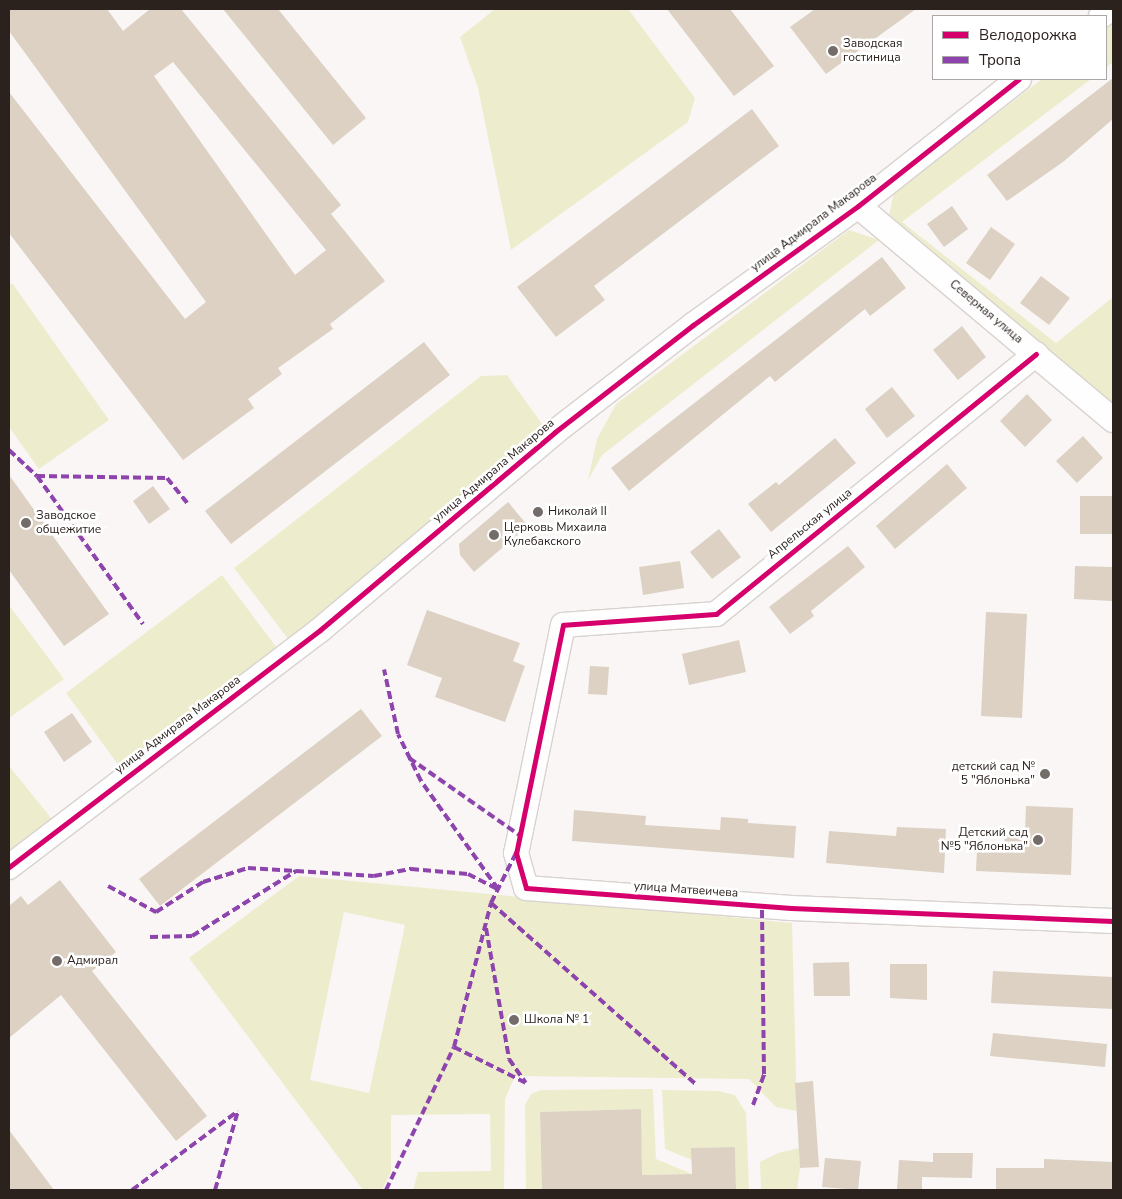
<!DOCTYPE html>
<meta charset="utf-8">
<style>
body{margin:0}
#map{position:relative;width:1122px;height:1199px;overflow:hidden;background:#f9f6f5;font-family:"Nunito Sans",sans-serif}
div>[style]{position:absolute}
.green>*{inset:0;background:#ededce}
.building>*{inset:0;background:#dcd1c2}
.roads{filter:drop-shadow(1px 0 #d9d2cf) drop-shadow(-1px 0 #d9d2cf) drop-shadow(0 1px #d9d2cf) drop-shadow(0 -1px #d9d2cf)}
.minor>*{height:24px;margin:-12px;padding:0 12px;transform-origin:12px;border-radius:12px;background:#fefefe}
.quiet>*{height:4px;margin-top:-2px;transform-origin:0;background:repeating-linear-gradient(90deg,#8e44ad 0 8px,transparent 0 12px)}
.cycleway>*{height:5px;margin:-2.5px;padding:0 2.5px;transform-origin:2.5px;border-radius:2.5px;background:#d6006c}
.dots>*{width:14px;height:14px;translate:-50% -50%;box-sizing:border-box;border:2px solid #fff;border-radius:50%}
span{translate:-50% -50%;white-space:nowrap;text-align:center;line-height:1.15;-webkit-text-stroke:5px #fff;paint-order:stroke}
.poi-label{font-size:12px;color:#2b211d}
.left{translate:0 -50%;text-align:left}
.right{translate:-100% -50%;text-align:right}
.street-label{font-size:12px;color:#2b211d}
.frame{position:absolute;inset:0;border:10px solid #2b211d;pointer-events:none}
.legend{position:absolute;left:932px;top:15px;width:175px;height:65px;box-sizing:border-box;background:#fff;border:1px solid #aaa6a5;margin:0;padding:6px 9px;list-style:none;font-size:15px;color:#2b211d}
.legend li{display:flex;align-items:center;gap:10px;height:25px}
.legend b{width:25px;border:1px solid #aaa6a5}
</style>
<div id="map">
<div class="green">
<div style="clip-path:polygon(495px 9px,628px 9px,695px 98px,688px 122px,511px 250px,478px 88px,460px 37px)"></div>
<div style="clip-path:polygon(1113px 24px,1113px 62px,1106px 68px,1106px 29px)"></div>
<div style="clip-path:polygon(1042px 79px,1091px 79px,902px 222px,1056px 343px,1113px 297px,1113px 408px,896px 226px,889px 215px,894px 193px)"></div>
<div style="clip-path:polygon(849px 230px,879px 240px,602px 455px,588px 480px,597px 439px,616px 404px)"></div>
<div style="clip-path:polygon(12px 283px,109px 420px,39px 469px,9px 427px,9px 285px)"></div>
<div style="clip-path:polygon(507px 375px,547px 431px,292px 644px,234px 568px,481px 376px)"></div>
<div style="clip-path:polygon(222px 575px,280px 652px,122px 770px,66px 693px)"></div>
<div style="clip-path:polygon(9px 605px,64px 679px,9px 718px)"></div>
<div style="clip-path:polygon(9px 766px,52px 819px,9px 852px)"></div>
<div style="clip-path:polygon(evenodd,299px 876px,792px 923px,797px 1111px,776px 1107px,749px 1079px,515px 1076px,505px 1099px,504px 1190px,413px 1190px,418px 1172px,491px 1171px,490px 1114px,391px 1115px,391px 1172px,382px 1190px,363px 1190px,189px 958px,299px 876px,344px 912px,405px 925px,369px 1093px,310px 1080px,344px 912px)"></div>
<div style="clip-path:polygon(653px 1089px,656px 1159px,692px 1174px,642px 1175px,640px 1109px,540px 1112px,542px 1190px,526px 1190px,525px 1105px,531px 1094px,541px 1090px)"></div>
<div style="clip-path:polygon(662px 1090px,718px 1091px,735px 1095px,746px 1113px,749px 1190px,736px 1190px,735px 1147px,692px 1148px,692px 1160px,665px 1149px)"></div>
<div style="clip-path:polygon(799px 1148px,800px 1168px,797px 1190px,761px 1190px,760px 1162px,778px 1153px)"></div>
</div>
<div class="building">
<div style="clip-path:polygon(evenodd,9px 9px,107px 9px,123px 31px,150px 9px,181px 9px,341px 205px,331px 214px,385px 281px,330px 324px,333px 329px,278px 368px,282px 374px,248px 399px,254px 408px,183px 460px,9px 233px,9px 92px,185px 319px,206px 302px,9px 31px,9px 9px,173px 62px,326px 250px,295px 275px,154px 76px,173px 62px)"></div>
<div style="clip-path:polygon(223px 9px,278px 9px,366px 118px,333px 145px)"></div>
<div style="clip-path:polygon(667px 9px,730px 9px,774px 66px,734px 96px)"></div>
<div style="clip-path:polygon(815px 9px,916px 9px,826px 74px,790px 27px)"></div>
<div style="clip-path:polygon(1113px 78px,1113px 119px,1063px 162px,1007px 201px,987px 175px)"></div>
<div style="clip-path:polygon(752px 109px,779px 146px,594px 286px,605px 300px,556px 337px,517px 287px)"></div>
<div style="clip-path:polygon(952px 206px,968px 229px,944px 247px,927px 224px)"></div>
<div style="clip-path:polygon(991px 227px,1015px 244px,990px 280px,966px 263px)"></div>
<div style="clip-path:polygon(882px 257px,906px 288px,870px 316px,865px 309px,775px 382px,770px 376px,629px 491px,611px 468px)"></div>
<div style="clip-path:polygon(1041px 276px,1070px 298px,1049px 325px,1020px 303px)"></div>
<div style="clip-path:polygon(962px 326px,986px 357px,958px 380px,933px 350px)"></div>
<div style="clip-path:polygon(424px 342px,450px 375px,231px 544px,205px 511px)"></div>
<div style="clip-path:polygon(892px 387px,915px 416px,887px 438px,865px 409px)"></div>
<div style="clip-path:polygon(1027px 394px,1052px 420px,1025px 447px,1000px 421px)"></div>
<div style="clip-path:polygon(1083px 436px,1103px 458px,1077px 483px,1056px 461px)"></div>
<div style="clip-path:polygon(835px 438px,856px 463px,771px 532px,748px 504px,776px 482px,779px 485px)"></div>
<div style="clip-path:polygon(947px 464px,967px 488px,895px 549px,876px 526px)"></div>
<div style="clip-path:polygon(9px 475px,109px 614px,64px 646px,9px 570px)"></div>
<div style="clip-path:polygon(153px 486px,170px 509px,149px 524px,133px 501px)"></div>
<div style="clip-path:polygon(1080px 496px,1113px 496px,1113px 534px,1080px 534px)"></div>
<div style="clip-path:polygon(508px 502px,528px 526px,474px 572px,460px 555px,459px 544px)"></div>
<div style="clip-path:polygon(719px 529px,741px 557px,712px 579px,690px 552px)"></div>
<div style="clip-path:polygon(848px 546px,865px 567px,811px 611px,814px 616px,790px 634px,769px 607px)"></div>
<div style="clip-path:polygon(680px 561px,684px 588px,643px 595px,639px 567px)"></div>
<div style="clip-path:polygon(1075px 566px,1113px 567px,1112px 601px,1074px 599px)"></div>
<div style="clip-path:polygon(427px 610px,520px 643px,513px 661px,525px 666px,505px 722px,435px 697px,442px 678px,407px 665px)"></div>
<div style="clip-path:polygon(986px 612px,1027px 614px,1022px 718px,981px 716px)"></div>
<div style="clip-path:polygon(739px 640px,746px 672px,689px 685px,682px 654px)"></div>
<div style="clip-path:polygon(590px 666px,609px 667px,607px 695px,588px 694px)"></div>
<div style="clip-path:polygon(361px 709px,382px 736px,160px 906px,139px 879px)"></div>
<div style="clip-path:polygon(72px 713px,92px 742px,64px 762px,44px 732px)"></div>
<div style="clip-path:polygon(1026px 806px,1073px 808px,1071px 875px,976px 871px,977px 850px,1004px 851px,1005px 830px,1025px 831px)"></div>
<div style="clip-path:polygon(574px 810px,646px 816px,645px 825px,720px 830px,721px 817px,748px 819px,748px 823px,796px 826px,794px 858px,572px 841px)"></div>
<div style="clip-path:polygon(897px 827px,946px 829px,944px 873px,826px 863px,829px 831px,896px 836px)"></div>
<div style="clip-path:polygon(60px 880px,116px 952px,92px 971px,207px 1116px,176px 1141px,61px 995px,9px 1038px,9px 906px,21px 896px,28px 905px)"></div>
<div style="clip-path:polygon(849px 962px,850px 996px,814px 996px,813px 963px)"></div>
<div style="clip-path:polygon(890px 964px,927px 964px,927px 1000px,890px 998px)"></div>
<div style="clip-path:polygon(993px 971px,1113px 977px,1113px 1009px,991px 1003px)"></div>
<div style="clip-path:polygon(993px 1033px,1107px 1044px,1105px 1067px,990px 1056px)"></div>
<div style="clip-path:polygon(813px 1081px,819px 1167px,800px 1168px,795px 1083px)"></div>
<div style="clip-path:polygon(641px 1109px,642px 1175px,692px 1174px,691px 1148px,735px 1147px,736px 1190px,542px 1190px,540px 1112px)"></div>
<div style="clip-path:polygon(9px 1130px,54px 1190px,9px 1190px)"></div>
<div style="clip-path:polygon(933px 1153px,973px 1153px,972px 1178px,922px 1177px,922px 1190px,897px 1190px,899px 1160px,933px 1162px)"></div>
<div style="clip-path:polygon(825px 1158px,861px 1161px,858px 1190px,822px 1187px)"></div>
<div style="clip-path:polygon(1044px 1159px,1113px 1162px,1113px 1190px,996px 1190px,996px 1168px,1044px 1168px)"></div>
</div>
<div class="roads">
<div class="minor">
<div style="left:1101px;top:16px;width:12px;rotate:-35deg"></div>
<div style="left:858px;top:206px;width:333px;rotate:40deg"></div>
<div style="left:1036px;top:354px;width:412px;rotate:140.9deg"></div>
<div style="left:716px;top:614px;width:153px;rotate:175.9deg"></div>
<div style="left:563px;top:625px;width:233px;rotate:101.6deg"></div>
<div style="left:516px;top:853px;width:36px;rotate:74deg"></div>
<div style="left:526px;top:888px;width:266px;rotate:4.3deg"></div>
<div style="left:791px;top:908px;width:322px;rotate:2.3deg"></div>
<div style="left:9px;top:867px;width:391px;rotate:-37.3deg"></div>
<div style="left:320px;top:630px;width:307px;rotate:-40.1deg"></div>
<div style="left:555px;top:432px;width:175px;rotate:-37.8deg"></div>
<div style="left:693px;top:325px;width:203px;rotate:-35.8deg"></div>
<div style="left:858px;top:206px;width:205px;rotate:-38.3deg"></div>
</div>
</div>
<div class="quiet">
<div style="left:9px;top:450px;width:38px;rotate:43deg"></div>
<div style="left:37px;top:476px;width:130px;rotate:0.9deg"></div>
<div style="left:167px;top:478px;width:32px;rotate:51deg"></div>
<div style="left:37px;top:476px;width:182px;rotate:54.4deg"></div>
<div style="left:409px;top:758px;width:136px;rotate:34.9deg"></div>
<div style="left:108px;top:886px;width:55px;rotate:28.4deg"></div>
<div style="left:156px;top:912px;width:56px;rotate:-32.6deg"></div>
<div style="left:203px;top:882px;width:47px;rotate:-17.3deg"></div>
<div style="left:248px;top:868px;width:48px;rotate:3.6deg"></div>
<div style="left:491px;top:903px;width:275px;rotate:41.5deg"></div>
<div style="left:486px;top:928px;width:133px;rotate:80deg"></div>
<div style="left:509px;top:1059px;width:29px;rotate:55deg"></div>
<div style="left:150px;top:937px;width:42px;rotate:-1.4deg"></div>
<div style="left:192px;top:936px;width:123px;rotate:-32deg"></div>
<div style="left:296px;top:871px;width:78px;rotate:3.7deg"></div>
<div style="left:374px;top:876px;width:38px;rotate:-11deg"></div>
<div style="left:411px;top:869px;width:57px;rotate:5deg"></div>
<div style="left:468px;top:874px;width:34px;rotate:27deg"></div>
<div style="left:498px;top:889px;width:133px;rotate:-125.5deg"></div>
<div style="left:421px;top:781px;width:52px;rotate:-116.1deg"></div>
<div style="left:398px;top:734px;width:66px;rotate:-102.2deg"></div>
<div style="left:454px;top:1047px;width:80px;rotate:26.6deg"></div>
<div style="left:753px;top:1105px;width:33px;rotate:-70deg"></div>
<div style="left:764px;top:1074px;width:168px;rotate:-90.7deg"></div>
<div style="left:132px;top:1190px;width:132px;rotate:-36.7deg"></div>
<div style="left:215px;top:1190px;width:82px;rotate:-73.8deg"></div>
<div style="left:386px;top:1190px;width:158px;rotate:-64.6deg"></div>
<div style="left:454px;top:1047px;width:149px;rotate:-75.6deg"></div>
<div style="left:491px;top:903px;width:56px;rotate:-63.4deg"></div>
</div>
<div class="cycleway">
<div style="left:1036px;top:354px;width:412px;rotate:140.9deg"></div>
<div style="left:716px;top:614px;width:153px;rotate:175.9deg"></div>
<div style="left:563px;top:625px;width:233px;rotate:101.6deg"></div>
<div style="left:516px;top:853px;width:36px;rotate:74deg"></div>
<div style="left:526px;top:888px;width:266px;rotate:4.3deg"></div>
<div style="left:791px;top:908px;width:322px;rotate:2.3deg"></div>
<div style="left:9px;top:867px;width:391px;rotate:-37.3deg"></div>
<div style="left:320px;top:630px;width:307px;rotate:-40.1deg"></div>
<div style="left:555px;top:432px;width:175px;rotate:-37.8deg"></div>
<div style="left:693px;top:325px;width:203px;rotate:-35.8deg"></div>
<div style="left:858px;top:206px;width:205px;rotate:-38.3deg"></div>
</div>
<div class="dots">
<div style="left:833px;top:51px;background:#736c69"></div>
<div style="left:538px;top:512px;background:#736c69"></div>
<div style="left:26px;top:523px;background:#736c69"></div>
<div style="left:494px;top:535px;background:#736c69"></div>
<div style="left:1045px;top:774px;background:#736c69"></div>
<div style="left:1038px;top:840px;background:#736c69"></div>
<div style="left:57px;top:961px;background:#736c69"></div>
<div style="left:514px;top:1020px;background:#736c69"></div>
</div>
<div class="poi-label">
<span class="left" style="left:843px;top:51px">Заводская<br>гостиница</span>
<span class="left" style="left:548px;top:512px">Николай II</span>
<span class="left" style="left:36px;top:523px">Заводское<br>общежитие</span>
<span class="left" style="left:504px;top:535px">Церковь Михаила<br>Кулебакского</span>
<span class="right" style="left:1035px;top:774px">детский сад №<br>5 "Яблонька"</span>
<span class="right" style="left:1028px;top:840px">Детский сад<br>№5 "Яблонька"</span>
<span class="left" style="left:67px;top:961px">Адмирал</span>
<span class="left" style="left:524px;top:1020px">Школа № 1</span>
</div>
<div class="street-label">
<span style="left:814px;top:223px;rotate:-37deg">улица Адмирала Макарова</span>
<span style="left:986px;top:312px;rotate:40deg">Северная улица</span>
<span style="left:494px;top:471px;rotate:-40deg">улица Адмирала Макарова</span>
<span style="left:810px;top:524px;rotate:-39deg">Апрельская улица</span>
<span style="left:178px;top:725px;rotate:-37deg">улица Адмирала Макарова</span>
<span style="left:686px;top:890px;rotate:4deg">улица Матвеичева</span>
</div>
<div class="frame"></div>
<ul class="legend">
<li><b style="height:6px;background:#d6006c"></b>Велодорожка</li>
<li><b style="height:6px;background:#8e44ad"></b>Тропа</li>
</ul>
</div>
